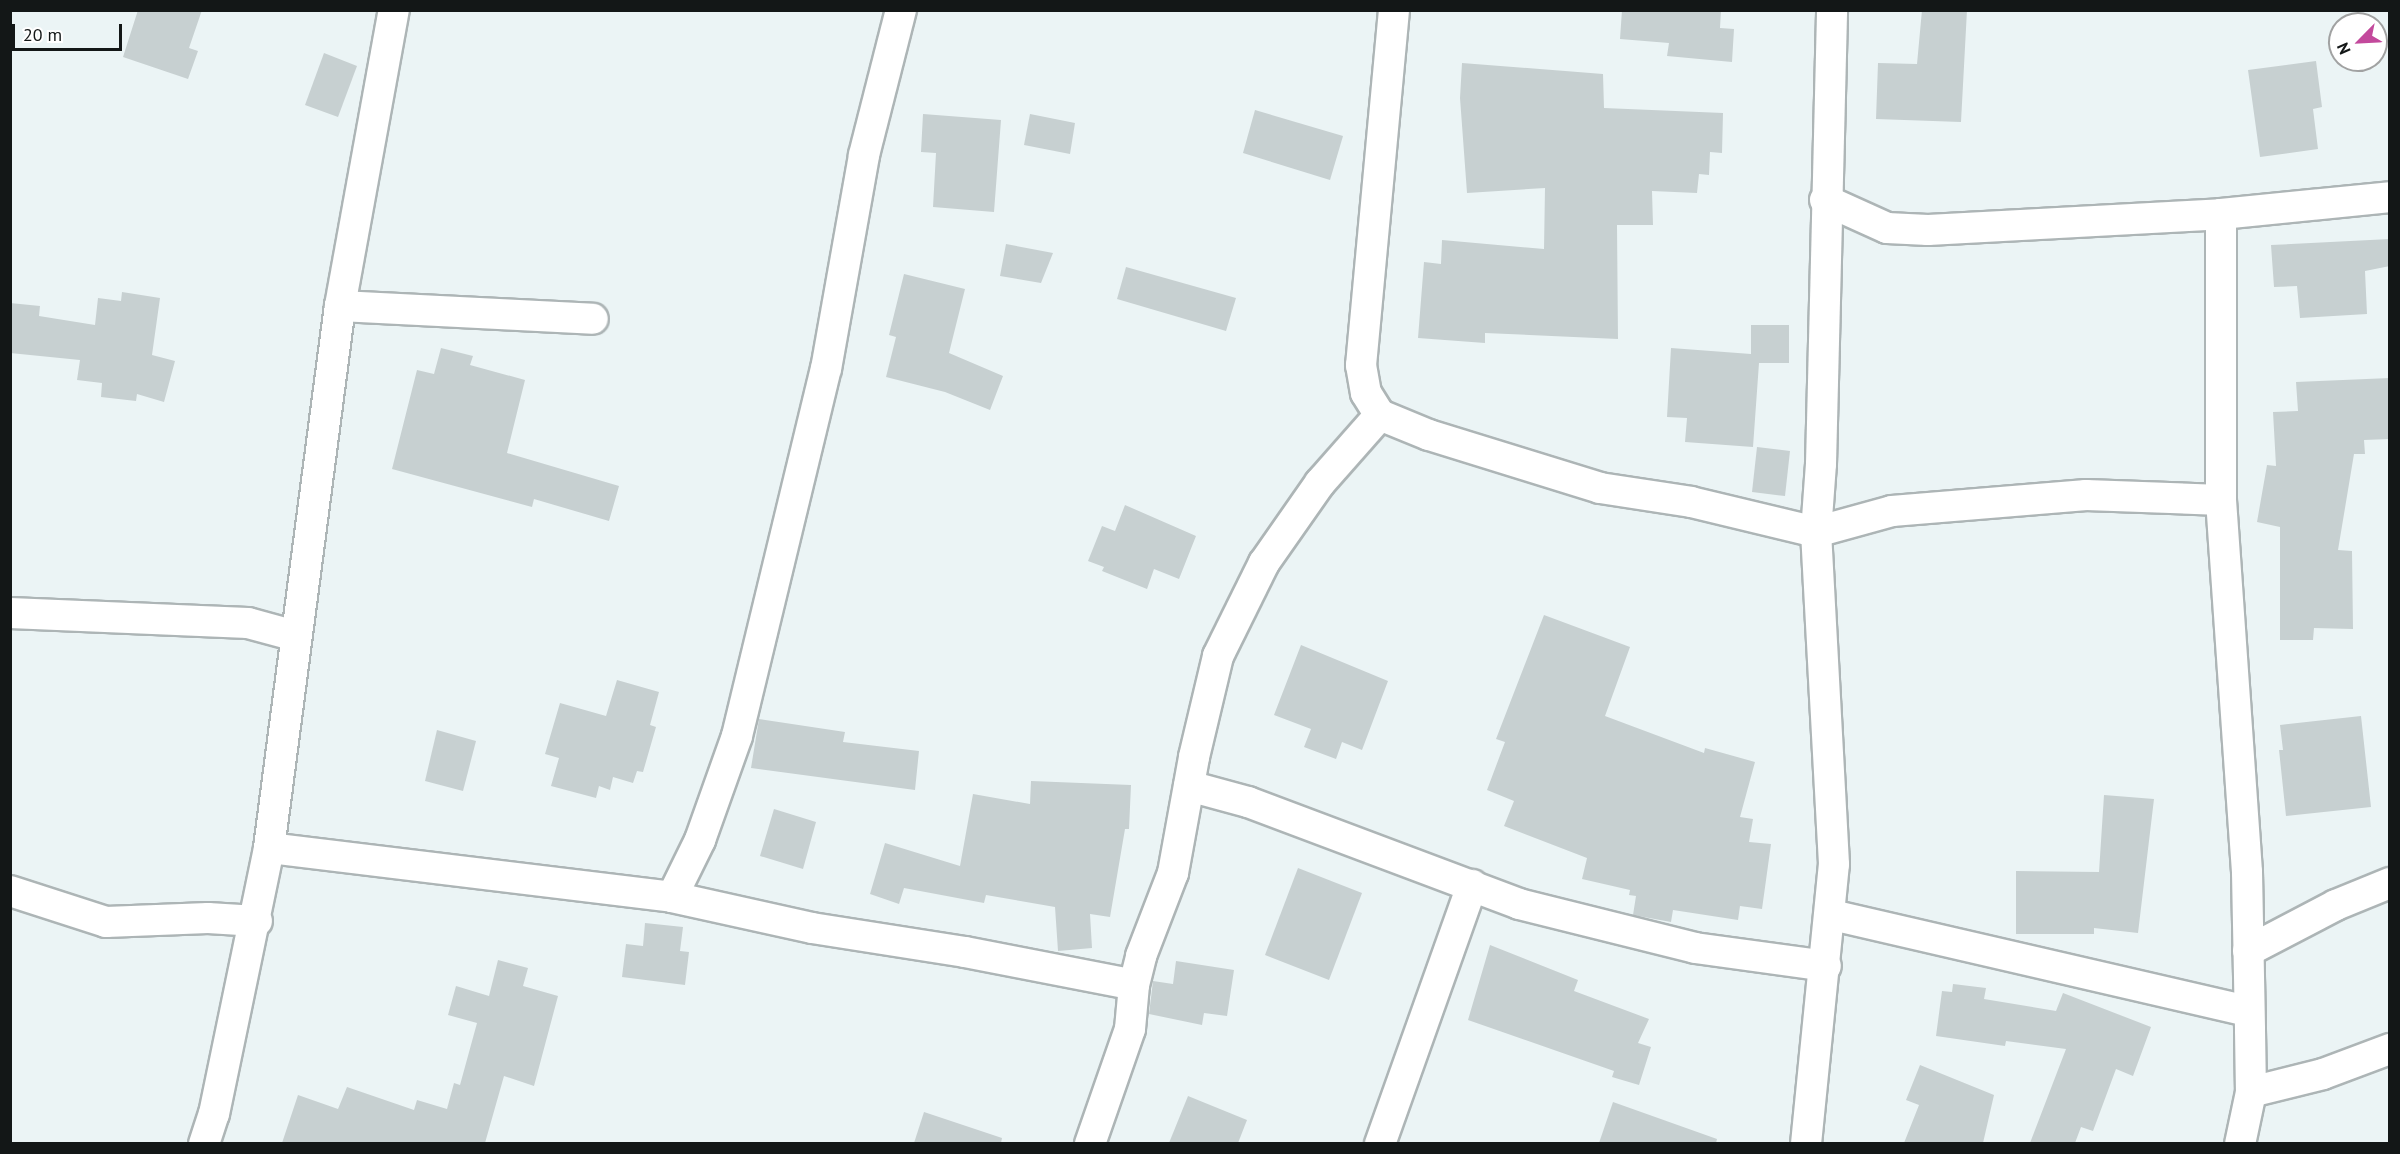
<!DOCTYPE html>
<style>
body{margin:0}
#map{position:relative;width:2400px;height:1154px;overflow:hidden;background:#ebf4f5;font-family:"PT Sans",sans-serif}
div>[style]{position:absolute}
.building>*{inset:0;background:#c7d0d1}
.roads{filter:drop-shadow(2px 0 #adb5b6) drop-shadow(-2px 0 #adb5b6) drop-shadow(0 2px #adb5b6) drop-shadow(0 -2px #adb5b6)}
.minor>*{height:30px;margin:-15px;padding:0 15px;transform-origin:15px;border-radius:15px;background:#fff}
span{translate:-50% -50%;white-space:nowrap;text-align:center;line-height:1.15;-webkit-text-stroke:5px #fff;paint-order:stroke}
.frame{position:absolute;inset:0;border:12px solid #131717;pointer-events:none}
.north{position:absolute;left:2328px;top:12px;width:60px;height:60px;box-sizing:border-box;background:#fff;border:2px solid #a1a2a2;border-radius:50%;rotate:246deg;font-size:16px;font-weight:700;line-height:24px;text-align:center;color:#131717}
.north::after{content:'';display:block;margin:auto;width:21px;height:27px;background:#c3499c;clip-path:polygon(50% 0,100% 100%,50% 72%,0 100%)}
.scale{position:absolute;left:12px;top:24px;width:110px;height:27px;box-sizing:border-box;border:3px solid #131717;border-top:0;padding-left:8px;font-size:18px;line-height:21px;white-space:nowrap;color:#131717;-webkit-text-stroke:4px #fff;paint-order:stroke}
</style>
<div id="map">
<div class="building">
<div style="clip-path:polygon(138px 10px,202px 10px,189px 48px,198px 51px,188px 79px,123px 57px)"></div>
<div style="clip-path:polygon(1622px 10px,1721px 10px,1720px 28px,1734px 29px,1732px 62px,1667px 56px,1669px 43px,1620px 39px)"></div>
<div style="clip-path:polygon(1922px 10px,1967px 10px,1961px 122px,1876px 119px,1878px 63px,1917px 64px)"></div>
<div style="clip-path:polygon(324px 53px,357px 66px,338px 117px,305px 105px)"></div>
<div style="clip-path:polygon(2316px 61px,2322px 107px,2313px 109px,2318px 149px,2260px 157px,2248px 70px)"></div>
<div style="clip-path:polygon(1462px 63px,1603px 74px,1604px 108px,1723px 113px,1722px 153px,1710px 152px,1709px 175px,1699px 174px,1697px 193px,1652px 191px,1653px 225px,1617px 225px,1618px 339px,1485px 333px,1485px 343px,1418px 338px,1424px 262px,1441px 264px,1442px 240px,1544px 249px,1545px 188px,1467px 193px,1460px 98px)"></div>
<div style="clip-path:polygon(1255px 110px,1343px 136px,1330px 180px,1243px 153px)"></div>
<div style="clip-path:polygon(923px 114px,1001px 120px,994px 212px,933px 207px,936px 153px,921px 152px)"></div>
<div style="clip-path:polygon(1030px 114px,1075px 123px,1070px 154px,1024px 145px)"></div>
<div style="clip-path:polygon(2390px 239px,2390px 266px,2365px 271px,2367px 314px,2300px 318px,2297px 286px,2274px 287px,2271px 245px)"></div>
<div style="clip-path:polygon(1006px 244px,1053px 253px,1041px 283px,1000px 276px)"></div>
<div style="clip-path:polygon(1126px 267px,1236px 298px,1226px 331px,1117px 299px)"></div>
<div style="clip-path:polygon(904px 274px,965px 289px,949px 353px,1003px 376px,990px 410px,945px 392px,886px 377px,896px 337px,889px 335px)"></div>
<div style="clip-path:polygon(122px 292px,160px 298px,152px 355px,175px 361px,164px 402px,137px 394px,136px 401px,101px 397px,102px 383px,77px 380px,80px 360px,10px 353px,10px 303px,40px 306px,39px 316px,95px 325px,98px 298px,121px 301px)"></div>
<div style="clip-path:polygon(1751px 325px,1789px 325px,1789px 363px,1759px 363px,1753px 447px,1685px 442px,1687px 418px,1667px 417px,1671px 348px,1751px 354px)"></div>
<div style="clip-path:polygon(441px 348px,473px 356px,470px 365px,525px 380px,507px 453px,619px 486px,609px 521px,534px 499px,532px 507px,392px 469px,417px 370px,434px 374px)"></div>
<div style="clip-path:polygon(2390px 378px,2390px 439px,2364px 440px,2365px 454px,2354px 454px,2338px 550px,2352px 551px,2353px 629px,2314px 628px,2313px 640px,2280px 640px,2280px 527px,2257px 522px,2267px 465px,2276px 466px,2273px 412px,2298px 411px,2296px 382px)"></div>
<div style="clip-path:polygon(1757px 447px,1790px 451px,1785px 496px,1752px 492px)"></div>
<div style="clip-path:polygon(1125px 505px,1196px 536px,1179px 579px,1154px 569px,1147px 589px,1102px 571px,1104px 567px,1088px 561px,1102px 526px,1115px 531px)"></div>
<div style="clip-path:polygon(1544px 615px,1630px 647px,1605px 716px,1704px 753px,1705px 748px,1755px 762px,1740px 817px,1753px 819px,1749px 842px,1771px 844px,1762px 909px,1740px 906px,1738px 920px,1673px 910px,1671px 922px,1633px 915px,1636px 896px,1629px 895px,1630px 890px,1582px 879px,1587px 858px,1504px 826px,1514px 801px,1487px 790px,1505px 742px,1496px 739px)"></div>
<div style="clip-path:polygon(1301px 645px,1388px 681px,1362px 750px,1342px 742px,1336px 759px,1304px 747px,1311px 729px,1274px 715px)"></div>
<div style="clip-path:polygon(617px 680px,659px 692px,650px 725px,656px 727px,643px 772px,637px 771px,633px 783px,613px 777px,610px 790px,599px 786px,596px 798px,551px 786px,559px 758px,545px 754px,560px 703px,606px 716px)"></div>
<div style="clip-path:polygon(2361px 716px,2371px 807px,2286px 816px,2279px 750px,2283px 750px,2280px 725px)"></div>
<div style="clip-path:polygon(759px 719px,845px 732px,843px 742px,919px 751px,915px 790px,751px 768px)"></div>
<div style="clip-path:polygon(437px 730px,476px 741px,463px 791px,425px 781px)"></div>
<div style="clip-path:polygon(1031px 781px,1131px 785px,1129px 829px,1125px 829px,1110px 917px,1090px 914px,1092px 948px,1058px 951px,1055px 907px,986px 895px,984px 903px,904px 888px,899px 904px,870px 894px,885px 843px,960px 866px,973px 794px,1030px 804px)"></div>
<div style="clip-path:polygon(2104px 795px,2154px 799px,2138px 933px,2094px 928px,2094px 934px,2016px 934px,2016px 871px,2099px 872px)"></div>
<div style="clip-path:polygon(774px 809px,816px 822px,803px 869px,760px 856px)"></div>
<div style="clip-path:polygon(1298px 868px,1362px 893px,1329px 980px,1265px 955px)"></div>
<div style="clip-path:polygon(645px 923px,683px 927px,680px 951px,689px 952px,685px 985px,622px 977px,626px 944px,643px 946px)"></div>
<div style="clip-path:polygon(1490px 945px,1578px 980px,1574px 991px,1649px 1019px,1638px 1043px,1651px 1047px,1639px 1085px,1612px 1077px,1614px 1071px,1468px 1020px)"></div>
<div style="clip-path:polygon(498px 960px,528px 968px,523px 986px,558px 996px,534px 1086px,504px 1076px,485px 1143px,282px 1143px,298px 1095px,338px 1109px,347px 1087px,414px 1110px,417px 1100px,447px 1109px,454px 1083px,460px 1085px,477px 1023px,448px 1015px,456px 986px,489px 996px)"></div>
<div style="clip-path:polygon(1176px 961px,1234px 970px,1227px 1016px,1204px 1013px,1202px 1025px,1149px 1014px,1153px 981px,1173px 984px)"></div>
<div style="clip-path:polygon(1953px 984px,1986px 988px,1984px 999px,2056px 1011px,2063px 993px,2151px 1027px,2133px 1076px,2116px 1069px,2093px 1131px,2081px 1127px,2075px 1143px,2030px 1143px,2066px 1049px,2006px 1041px,2005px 1046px,1936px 1036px,1942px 991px,1952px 992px)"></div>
<div style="clip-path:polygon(1920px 1065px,1994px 1095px,1983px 1143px,1904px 1143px,1919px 1105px,1906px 1100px)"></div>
<div style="clip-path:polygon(1188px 1096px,1247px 1120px,1238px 1143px,1169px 1143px)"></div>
<div style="clip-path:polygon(1613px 1102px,1717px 1139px,1716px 1143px,1599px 1143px)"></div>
<div style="clip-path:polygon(924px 1112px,1002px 1138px,1001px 1143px,914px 1143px)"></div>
</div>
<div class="roads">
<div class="minor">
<div style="left:1394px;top:10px;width:357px;rotate:95.3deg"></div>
<div style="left:1361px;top:365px;width:28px;rotate:80deg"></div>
<div style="left:1366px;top:393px;width:26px;rotate:58deg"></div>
<div style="left:1380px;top:415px;width:53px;rotate:22.2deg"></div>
<div style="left:1429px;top:435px;width:179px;rotate:17.2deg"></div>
<div style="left:1600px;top:488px;width:92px;rotate:8.7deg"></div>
<div style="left:1691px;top:502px;width:129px;rotate:13.5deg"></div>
<div style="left:1816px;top:532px;width:79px;rotate:-15.4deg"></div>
<div style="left:1892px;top:511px;width:195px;rotate:-4.7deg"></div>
<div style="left:2086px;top:495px;width:135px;rotate:2.1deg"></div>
<div style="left:1825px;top:200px;width:68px;rotate:24.3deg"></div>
<div style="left:1887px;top:228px;width:41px;rotate:2.8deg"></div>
<div style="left:1928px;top:230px;width:293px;rotate:-3.1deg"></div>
<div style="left:2221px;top:214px;width:170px;rotate:-5.7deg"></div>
<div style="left:2221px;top:214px;width:286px;rotate:90deg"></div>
<div style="left:2221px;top:500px;width:373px;rotate:86deg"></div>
<div style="left:2247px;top:872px;width:158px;rotate:88.9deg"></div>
<div style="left:2250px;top:1030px;width:62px;rotate:89.1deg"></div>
<div style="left:2251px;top:1092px;width:53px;rotate:101.9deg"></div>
<div style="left:340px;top:306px;width:253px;rotate:2.9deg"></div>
<div style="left:10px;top:613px;width:238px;rotate:2.4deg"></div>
<div style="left:248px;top:623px;width:50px;rotate:15.2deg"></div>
<div style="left:1189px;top:786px;width:61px;rotate:15.2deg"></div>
<div style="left:1248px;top:802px;width:290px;rotate:20.6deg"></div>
<div style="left:1519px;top:904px;width:181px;rotate:14deg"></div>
<div style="left:1695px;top:948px;width:132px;rotate:7.8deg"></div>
<div style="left:269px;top:848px;width:406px;rotate:6.9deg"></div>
<div style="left:672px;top:897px;width:143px;rotate:12.5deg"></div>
<div style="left:812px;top:928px;width:155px;rotate:8.9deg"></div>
<div style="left:965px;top:952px;width:172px;rotate:11deg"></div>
<div style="left:1134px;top:985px;width:44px;rotate:95.2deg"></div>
<div style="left:1130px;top:1029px;width:122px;rotate:109.2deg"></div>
<div style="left:10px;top:891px;width:101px;rotate:17.9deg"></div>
<div style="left:106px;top:922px;width:102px;rotate:-2.2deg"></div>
<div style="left:208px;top:918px;width:49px;rotate:3.5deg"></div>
<div style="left:672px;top:897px;width:64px;rotate:-63.8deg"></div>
<div style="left:700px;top:840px;width:110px;rotate:-70.4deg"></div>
<div style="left:737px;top:736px;width:378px;rotate:-76.4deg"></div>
<div style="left:826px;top:369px;width:217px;rotate:-79.9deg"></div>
<div style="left:864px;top:155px;width:150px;rotate:-75.7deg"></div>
<div style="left:1832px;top:915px;width:428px;rotate:13deg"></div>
<div style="left:2248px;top:951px;width:99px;rotate:-27.6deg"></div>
<div style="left:2336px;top:905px;width:58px;rotate:-22.2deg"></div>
<div style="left:1134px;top:985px;width:30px;rotate:-76deg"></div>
<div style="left:1141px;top:956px;width:89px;rotate:-68.9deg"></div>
<div style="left:1173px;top:873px;width:118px;rotate:-79.7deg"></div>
<div style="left:1194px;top:757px;width:104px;rotate:-76.6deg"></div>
<div style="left:1218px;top:656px;width:104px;rotate:-63.7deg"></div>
<div style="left:1264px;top:563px;width:98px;rotate:-55deg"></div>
<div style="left:1320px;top:483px;width:91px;rotate:-48.6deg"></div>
<div style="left:2251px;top:1092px;width:74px;rotate:-14deg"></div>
<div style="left:2323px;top:1074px;width:72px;rotate:-20.5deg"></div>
<div style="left:204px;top:1144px;width:32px;rotate:-72deg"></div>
<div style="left:214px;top:1114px;width:272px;rotate:-78.3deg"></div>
<div style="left:269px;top:848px;width:547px;rotate:-82.54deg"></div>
<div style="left:340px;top:306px;width:301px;rotate:-79.7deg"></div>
<div style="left:1380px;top:1144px;width:275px;rotate:-70.4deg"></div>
<div style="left:1806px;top:1144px;width:281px;rotate:-84.3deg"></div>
<div style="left:1834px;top:864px;width:332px;rotate:-93.1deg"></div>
<div style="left:1816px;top:532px;width:68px;rotate:-85.8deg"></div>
<div style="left:1821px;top:464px;width:454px;rotate:-88.6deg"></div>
</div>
</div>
<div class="frame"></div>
<div class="north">N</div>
<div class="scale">20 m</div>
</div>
